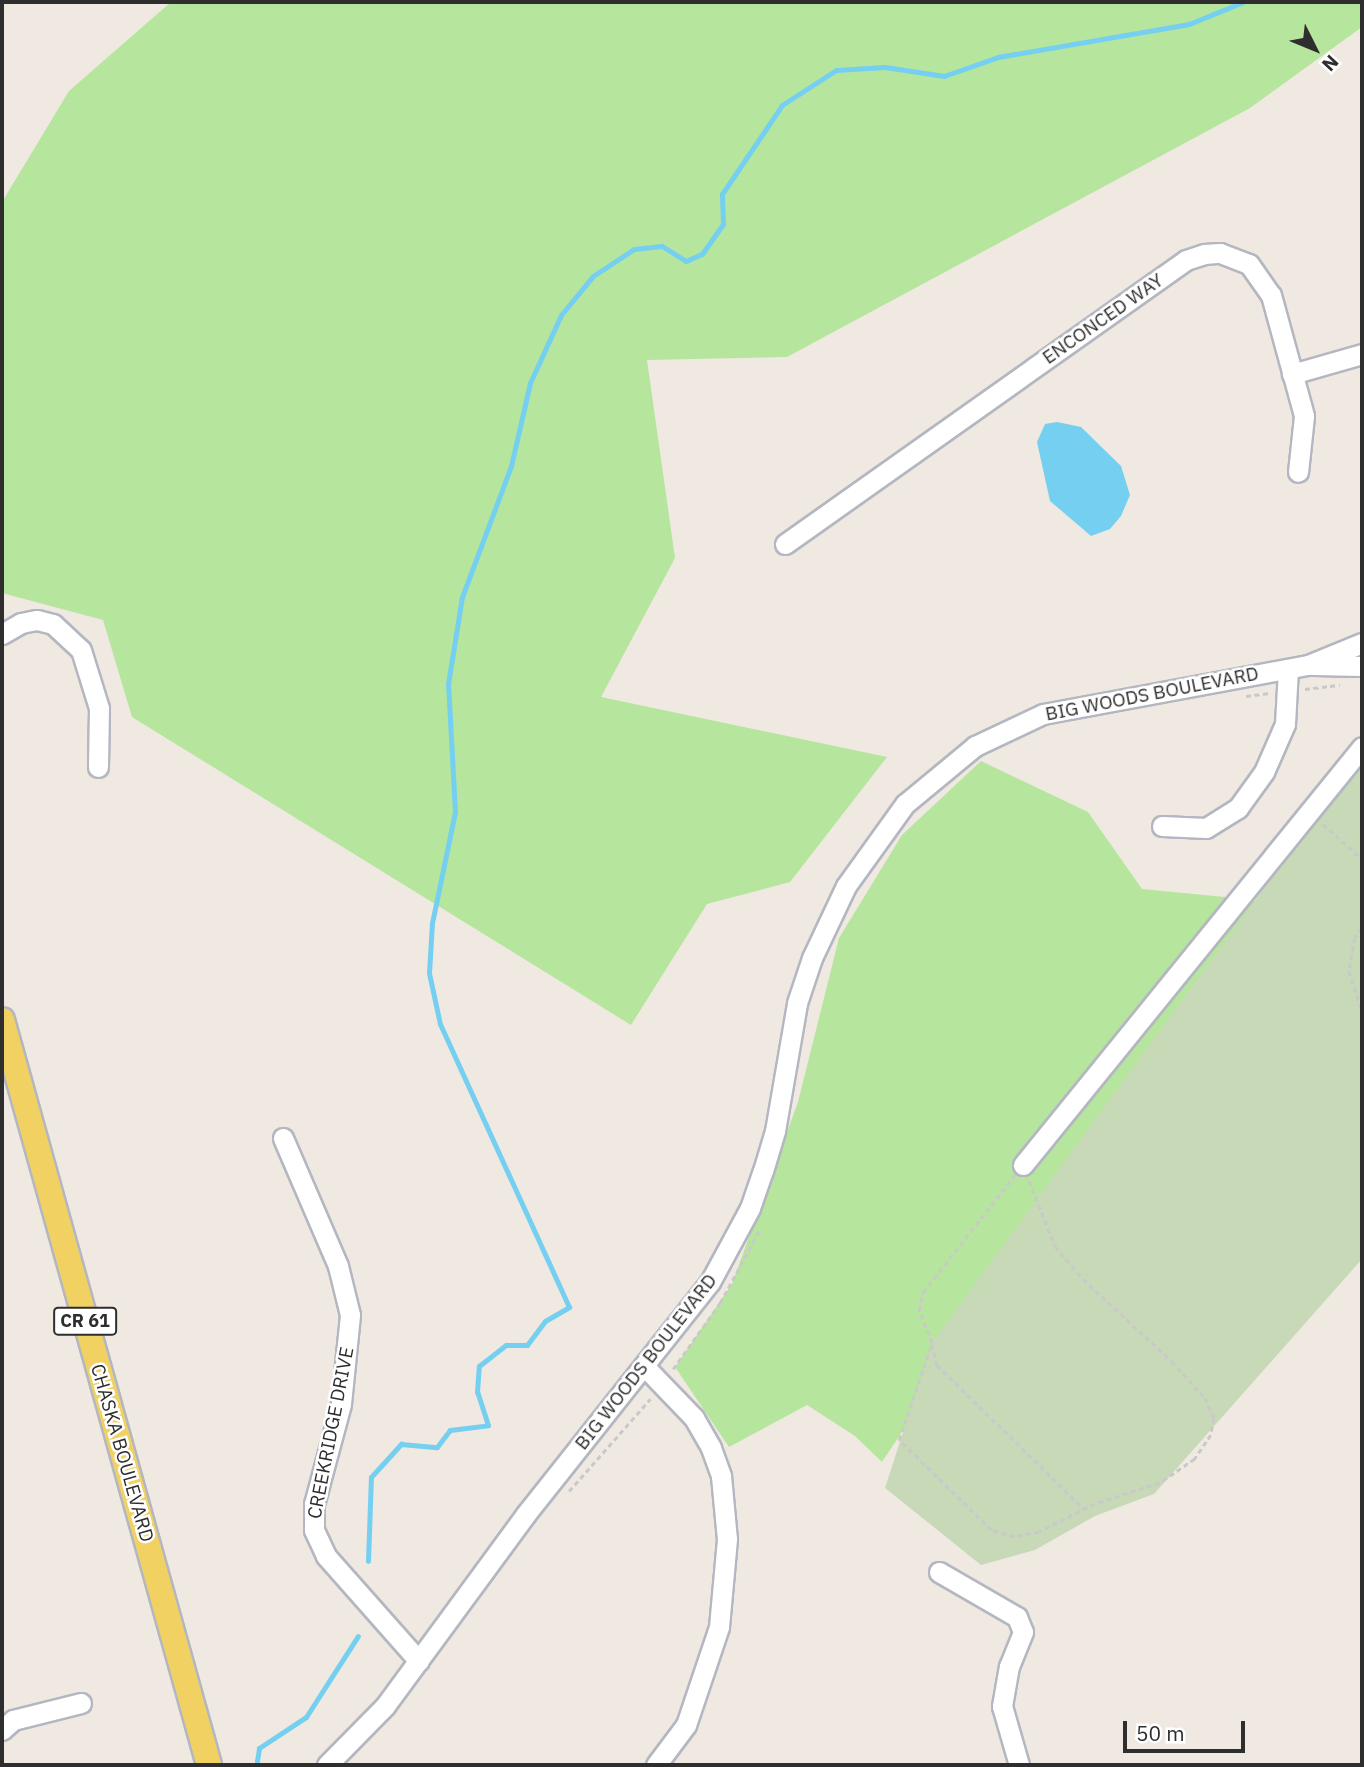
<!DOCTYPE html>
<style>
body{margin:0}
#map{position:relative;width:1364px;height:1767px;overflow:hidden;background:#efe9e1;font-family:"IBM Plex Sans",sans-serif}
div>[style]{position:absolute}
.green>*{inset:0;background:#b6e59e}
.cemetery>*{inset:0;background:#c8d9b8}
.water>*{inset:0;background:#75cff0}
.stream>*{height:5px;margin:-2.5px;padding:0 2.5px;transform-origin:2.5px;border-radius:2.5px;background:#75cff0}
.path>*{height:2.5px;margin-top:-1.25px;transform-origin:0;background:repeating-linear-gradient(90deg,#c9c9c9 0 5px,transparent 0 8.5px)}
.roads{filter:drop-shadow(2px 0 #b4b7c1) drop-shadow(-2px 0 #b4b7c1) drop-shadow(0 2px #b4b7c1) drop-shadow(0 -2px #b4b7c1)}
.minor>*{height:19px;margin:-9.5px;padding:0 9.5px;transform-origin:9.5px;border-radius:9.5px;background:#fff}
.major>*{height:24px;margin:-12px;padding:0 12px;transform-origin:12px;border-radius:12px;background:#f2d163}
span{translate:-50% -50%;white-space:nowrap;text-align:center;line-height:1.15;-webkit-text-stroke:5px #fff;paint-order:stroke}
.shield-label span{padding:2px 5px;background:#fff;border:2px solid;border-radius:5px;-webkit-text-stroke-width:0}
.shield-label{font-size:18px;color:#2e2e2e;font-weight:700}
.street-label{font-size:19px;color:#2e2e2e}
.frame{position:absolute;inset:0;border:4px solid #2e2e2e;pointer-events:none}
.north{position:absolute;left:1280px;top:14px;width:70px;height:70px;-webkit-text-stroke:5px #fff;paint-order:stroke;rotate:133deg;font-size:19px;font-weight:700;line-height:28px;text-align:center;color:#2e2e2e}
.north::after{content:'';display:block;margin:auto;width:24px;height:32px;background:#2e2e2e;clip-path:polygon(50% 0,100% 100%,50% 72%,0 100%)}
.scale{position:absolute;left:1123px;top:1721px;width:122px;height:32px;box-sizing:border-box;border:4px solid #2e2e2e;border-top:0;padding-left:9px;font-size:21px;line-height:24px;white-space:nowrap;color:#2e2e2e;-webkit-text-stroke:5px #fff;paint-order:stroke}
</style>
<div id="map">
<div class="green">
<div style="clip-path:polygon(171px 2px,1362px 2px,1362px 27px,1250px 108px,787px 357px,647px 360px,675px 558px,601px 697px,887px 757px,790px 882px,707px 904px,631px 1025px,132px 717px,103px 620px,2px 593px,2px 202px,69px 91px)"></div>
<div style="clip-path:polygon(981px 761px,1088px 812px,1142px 889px,1256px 900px,882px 1462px,855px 1436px,807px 1405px,729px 1447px,675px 1367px,732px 1284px,798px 1102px,839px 938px,902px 835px)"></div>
</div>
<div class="cemetery">
<div style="clip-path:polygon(1362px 754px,1362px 1259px,1154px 1494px,1095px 1516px,1035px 1550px,981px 1565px,885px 1488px,932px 1343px)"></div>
</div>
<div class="water">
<div style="clip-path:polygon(1057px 422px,1081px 427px,1121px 466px,1130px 495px,1121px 516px,1110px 529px,1091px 536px,1050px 501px,1037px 442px,1045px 424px)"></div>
</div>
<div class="stream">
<div style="left:368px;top:1561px;width:84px;rotate:-88deg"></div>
<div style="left:371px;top:1477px;width:45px;rotate:-47.7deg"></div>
<div style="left:401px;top:1444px;width:36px;rotate:5deg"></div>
<div style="left:437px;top:1447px;width:21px;rotate:-53deg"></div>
<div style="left:450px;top:1430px;width:38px;rotate:-7deg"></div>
<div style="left:488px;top:1425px;width:35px;rotate:-108deg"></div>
<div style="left:477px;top:1392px;width:26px;rotate:-86deg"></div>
<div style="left:479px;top:1366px;width:34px;rotate:-38deg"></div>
<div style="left:506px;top:1345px;width:21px"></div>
<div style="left:527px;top:1345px;width:30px;rotate:-53deg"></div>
<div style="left:545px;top:1321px;width:28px;rotate:-30deg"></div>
<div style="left:569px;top:1307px;width:311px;rotate:-114.5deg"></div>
<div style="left:440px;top:1024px;width:52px;rotate:-102.2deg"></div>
<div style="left:429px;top:973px;width:50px;rotate:-86.6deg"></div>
<div style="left:432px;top:923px;width:113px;rotate:-78.3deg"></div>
<div style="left:455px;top:812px;width:128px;rotate:-93.1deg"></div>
<div style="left:448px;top:684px;width:88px;rotate:-80.9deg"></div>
<div style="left:462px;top:597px;width:140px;rotate:-69.5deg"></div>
<div style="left:511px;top:466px;width:85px;rotate:-77.1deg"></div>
<div style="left:530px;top:383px;width:75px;rotate:-65.5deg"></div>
<div style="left:561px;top:315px;width:50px;rotate:-50.6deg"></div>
<div style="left:593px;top:276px;width:49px;rotate:-33.4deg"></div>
<div style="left:634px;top:249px;width:28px;rotate:-6deg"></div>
<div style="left:662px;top:246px;width:28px;rotate:32deg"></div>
<div style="left:686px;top:261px;width:17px;rotate:-24deg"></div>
<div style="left:702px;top:254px;width:37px;rotate:-55deg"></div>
<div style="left:723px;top:224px;width:30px;rotate:-92deg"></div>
<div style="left:722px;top:194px;width:107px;rotate:-56deg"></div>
<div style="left:782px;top:105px;width:64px;rotate:-32.9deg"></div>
<div style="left:836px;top:70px;width:49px;rotate:-3.5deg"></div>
<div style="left:885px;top:67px;width:60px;rotate:8.7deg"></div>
<div style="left:944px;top:76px;width:57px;rotate:-19.4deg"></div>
<div style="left:998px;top:57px;width:194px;rotate:-9.8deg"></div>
<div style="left:1189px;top:24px;width:58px;rotate:-22.2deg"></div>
<div style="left:257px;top:1761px;width:13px;rotate:-81deg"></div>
<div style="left:259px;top:1748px;width:56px;rotate:-33.4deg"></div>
<div style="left:306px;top:1717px;width:96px;rotate:-57.3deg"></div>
</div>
<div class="path">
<div style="left:1305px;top:689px;width:35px;rotate:-7deg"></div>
<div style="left:1246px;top:696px;width:24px;rotate:-7deg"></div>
<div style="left:1323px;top:824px;width:52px;rotate:41.9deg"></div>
<div style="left:1362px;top:928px;width:12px;rotate:125deg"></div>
<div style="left:1355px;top:938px;width:34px;rotate:100deg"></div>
<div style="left:1349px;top:971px;width:41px;rotate:71.6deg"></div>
<div style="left:1023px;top:1165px;width:87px;rotate:68.4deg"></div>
<div style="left:1055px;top:1246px;width:43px;rotate:49.7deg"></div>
<div style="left:1083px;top:1279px;width:121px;rotate:42.7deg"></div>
<div style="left:1172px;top:1361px;width:50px;rotate:48.3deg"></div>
<div style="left:1205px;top:1398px;width:22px;rotate:66deg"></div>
<div style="left:1214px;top:1418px;width:17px;rotate:100deg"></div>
<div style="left:1211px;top:1435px;width:29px;rotate:124deg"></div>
<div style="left:1195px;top:1459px;width:42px;rotate:145.6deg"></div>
<div style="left:1160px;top:1483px;width:68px;rotate:162.1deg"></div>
<div style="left:1095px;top:1504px;width:63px;rotate:153.4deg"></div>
<div style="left:1039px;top:1532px;width:25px;rotate:169deg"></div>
<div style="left:1014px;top:1537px;width:24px;rotate:-163deg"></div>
<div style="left:991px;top:1530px;width:129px;rotate:-135.6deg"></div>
<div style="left:899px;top:1440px;width:102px;rotate:-71.2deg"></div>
<div style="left:932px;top:1343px;width:35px;rotate:-112deg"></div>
<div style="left:919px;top:1311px;width:19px;rotate:-78deg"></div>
<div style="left:923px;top:1292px;width:162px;rotate:-51.8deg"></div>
<div style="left:932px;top:1344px;width:22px;rotate:77deg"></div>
<div style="left:937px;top:1365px;width:206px;rotate:44.4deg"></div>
<div style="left:673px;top:1369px;width:81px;rotate:-54.5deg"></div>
<div style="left:720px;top:1303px;width:84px;rotate:-61.6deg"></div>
<div style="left:569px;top:1491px;width:123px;rotate:-48.6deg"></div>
</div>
<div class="roads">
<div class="minor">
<div style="left:1292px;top:374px;width:73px;rotate:-15.9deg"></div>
<div style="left:785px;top:544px;width:491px;rotate:-35.3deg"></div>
<div style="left:1186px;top:260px;width:19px;rotate:-18deg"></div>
<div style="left:1204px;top:254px;width:16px;rotate:-4deg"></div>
<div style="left:1220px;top:253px;width:31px;rotate:21deg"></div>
<div style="left:1249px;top:264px;width:38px;rotate:55deg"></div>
<div style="left:1271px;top:295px;width:125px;rotate:74.7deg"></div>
<div style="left:1304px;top:416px;width:56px;rotate:96.1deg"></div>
<div style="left:2px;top:634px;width:22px;rotate:-30deg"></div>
<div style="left:21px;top:623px;width:16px;rotate:-11deg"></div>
<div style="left:37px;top:620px;width:16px;rotate:14deg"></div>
<div style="left:53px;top:624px;width:38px;rotate:43deg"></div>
<div style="left:81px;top:650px;width:61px;rotate:72.8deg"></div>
<div style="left:99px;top:708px;width:59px;rotate:91deg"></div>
<div style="left:1312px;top:665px;width:50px;rotate:1.1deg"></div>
<div style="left:1162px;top:826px;width:44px;rotate:2.6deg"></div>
<div style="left:1206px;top:828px;width:38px;rotate:-32deg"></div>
<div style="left:1238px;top:808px;width:44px;rotate:-54.2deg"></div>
<div style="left:1264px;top:772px;width:52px;rotate:-66.4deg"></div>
<div style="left:1285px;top:724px;width:55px;rotate:-86.9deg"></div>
<div style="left:283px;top:1138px;width:139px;rotate:66.7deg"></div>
<div style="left:338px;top:1266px;width:50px;rotate:76.2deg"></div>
<div style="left:350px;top:1315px;width:89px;rotate:95.8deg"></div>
<div style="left:341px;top:1404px;width:104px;rotate:105.1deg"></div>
<div style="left:314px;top:1504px;width:26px;rotate:90deg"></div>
<div style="left:314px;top:1530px;width:29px;rotate:65deg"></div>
<div style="left:326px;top:1556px;width:140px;rotate:48.5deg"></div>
<div style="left:1023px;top:1165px;width:538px;rotate:-50.96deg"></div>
<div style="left:645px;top:1367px;width:71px;rotate:46.1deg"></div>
<div style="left:694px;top:1418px;width:34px;rotate:60deg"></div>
<div style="left:711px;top:1448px;width:30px;rotate:70deg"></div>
<div style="left:721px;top:1476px;width:63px;rotate:84.6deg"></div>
<div style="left:727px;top:1539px;width:88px;rotate:95.2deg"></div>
<div style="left:719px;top:1627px;width:103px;rotate:108.6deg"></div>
<div style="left:686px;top:1725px;width:50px;rotate:126.9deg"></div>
<div style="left:939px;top:1572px;width:90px;rotate:30deg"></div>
<div style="left:1017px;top:1617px;width:16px;rotate:68deg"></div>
<div style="left:1023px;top:1632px;width:37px;rotate:112deg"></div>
<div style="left:1009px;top:1666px;width:41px;rotate:99.9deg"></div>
<div style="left:1002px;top:1706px;width:61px;rotate:73.9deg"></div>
<div style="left:2px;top:1730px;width:15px;rotate:-42deg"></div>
<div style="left:13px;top:1720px;width:70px;rotate:-14deg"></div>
<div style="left:327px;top:1765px;width:83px;rotate:-45.5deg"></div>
<div style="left:385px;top:1706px;width:238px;rotate:-53.7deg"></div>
<div style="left:526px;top:1514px;width:296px;rotate:-51.6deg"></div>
<div style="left:710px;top:1282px;width:84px;rotate:-61.6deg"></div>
<div style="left:750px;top:1208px;width:39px;rotate:-71deg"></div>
<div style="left:763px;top:1171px;width:42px;rotate:-73.3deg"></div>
<div style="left:775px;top:1131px;width:130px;rotate:-80.2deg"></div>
<div style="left:797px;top:1003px;width:47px;rotate:-71.6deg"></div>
<div style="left:812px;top:958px;width:80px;rotate:-64.7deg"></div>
<div style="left:846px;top:886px;width:101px;rotate:-54.3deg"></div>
<div style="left:905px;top:804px;width:91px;rotate:-39.6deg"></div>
<div style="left:975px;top:746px;width:75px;rotate:-25.2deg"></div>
<div style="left:1043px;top:714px;width:269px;rotate:-10.5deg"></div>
<div style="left:1308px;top:665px;width:58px;rotate:-22.2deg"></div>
</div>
<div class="major">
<div style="left:2px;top:1020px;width:773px;rotate:74.47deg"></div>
</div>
</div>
<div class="shield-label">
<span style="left:85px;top:1321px">CR 61</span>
</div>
<div class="street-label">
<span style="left:1103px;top:319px;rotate:-35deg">ENCONCED WAY</span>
<span style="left:1152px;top:694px;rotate:-11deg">BIG WOODS BOULEVARD</span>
<span style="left:646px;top:1362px;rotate:-52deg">BIG WOODS BOULEVARD</span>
<span style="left:331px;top:1433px;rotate:-79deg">CREEKRIDGE DRIVE</span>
<span style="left:122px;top:1453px;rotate:74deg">CHASKA BOULEVARD</span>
</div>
<div class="frame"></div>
<div class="north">N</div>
<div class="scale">50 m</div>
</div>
